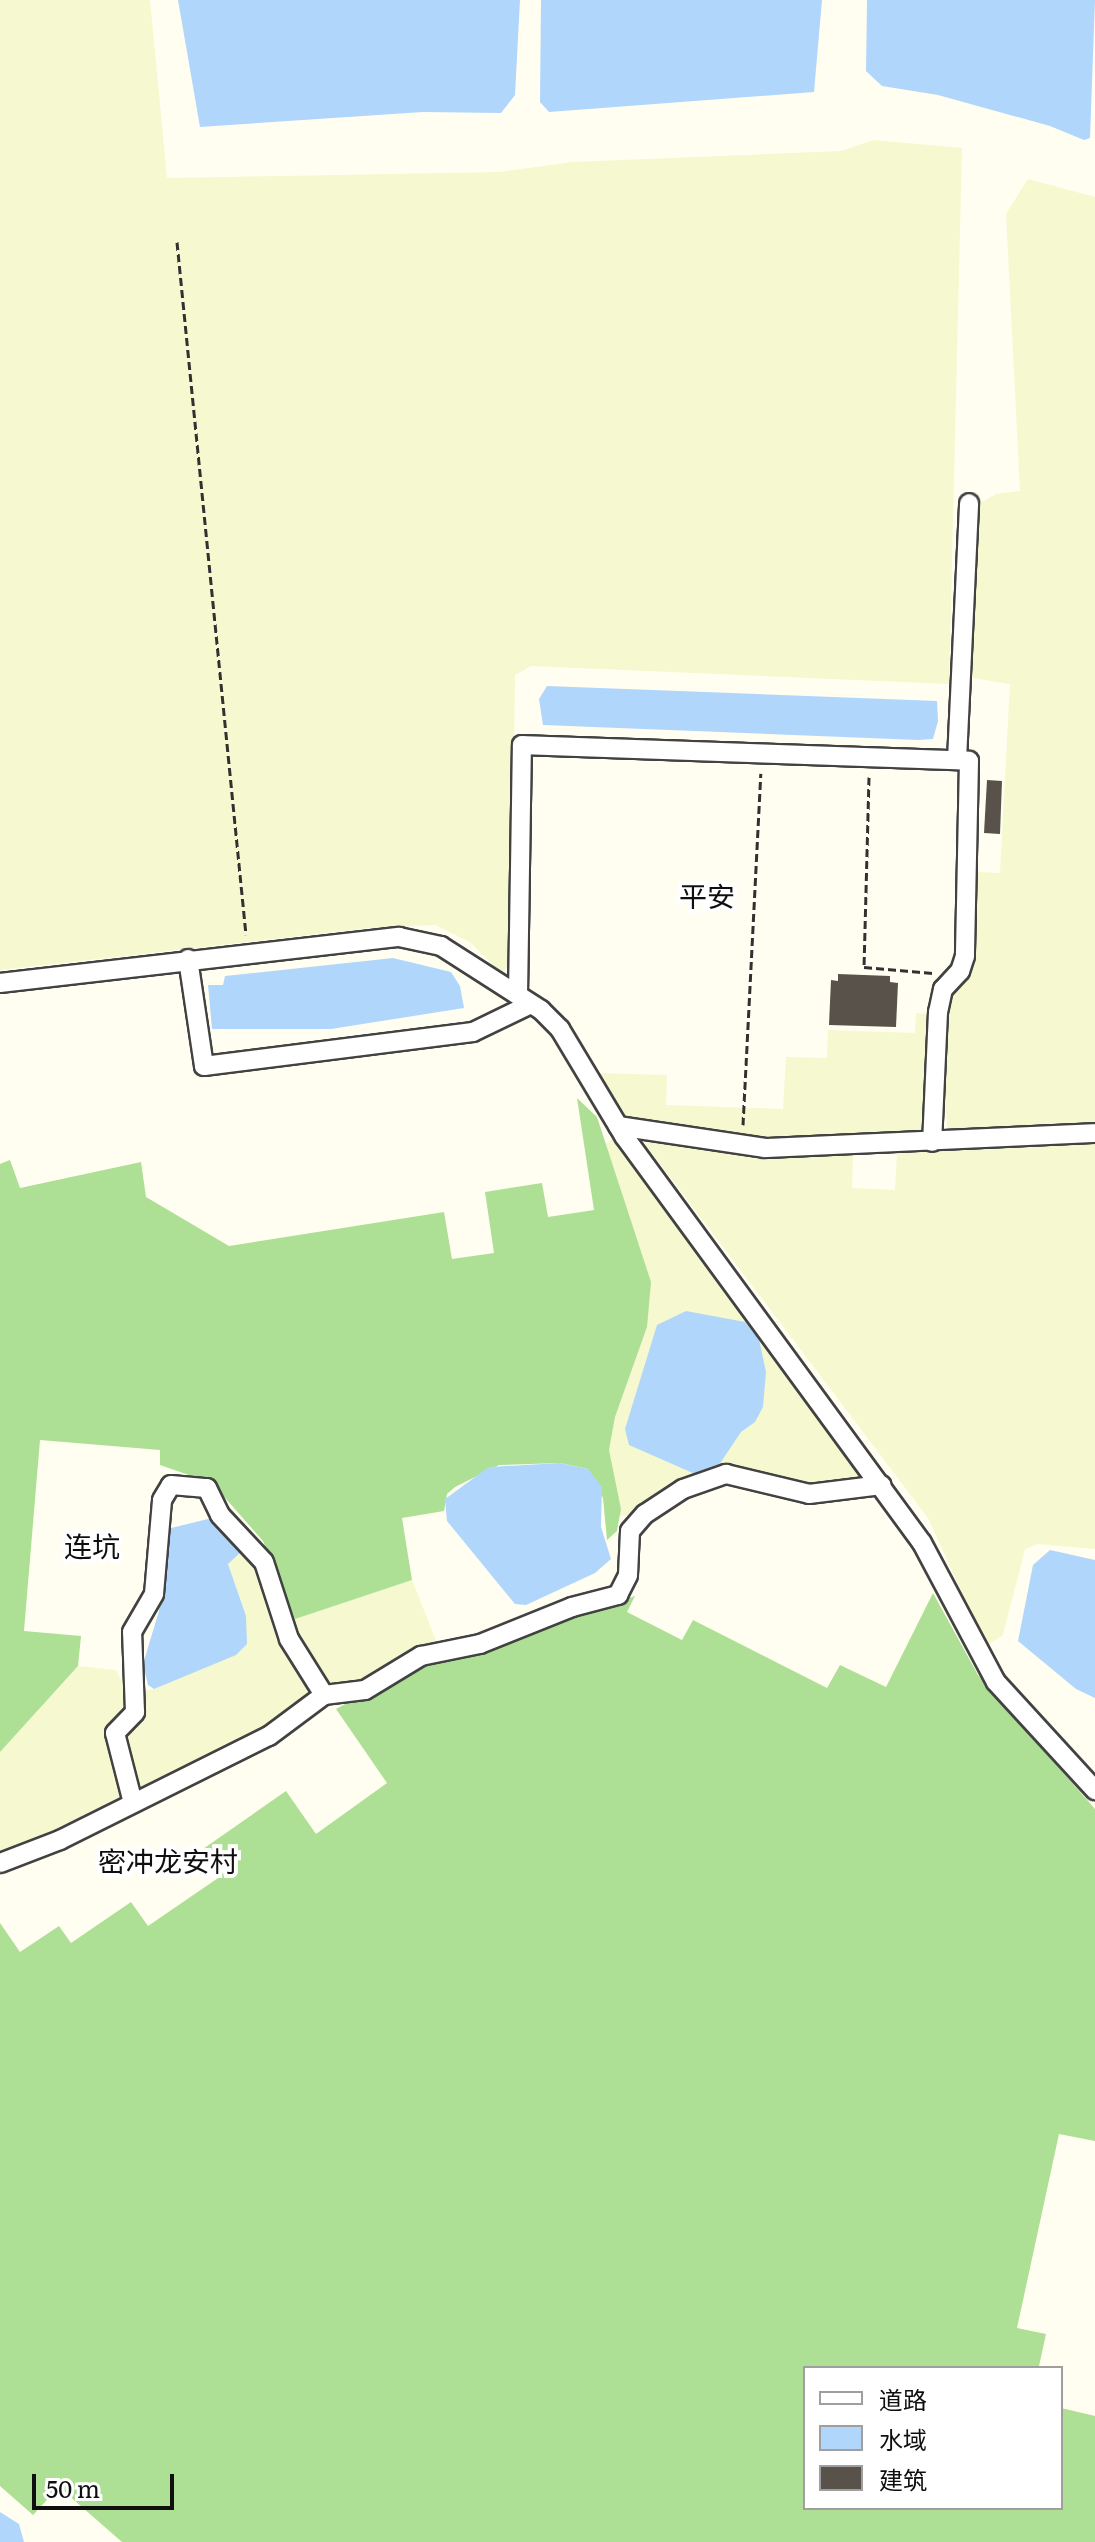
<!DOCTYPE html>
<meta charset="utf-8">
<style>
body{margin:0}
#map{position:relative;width:1095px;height:2542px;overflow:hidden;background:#fffef1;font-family:Literata,"Noto Sans SC",serif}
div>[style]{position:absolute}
.farmland>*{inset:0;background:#f6f8cf}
.forest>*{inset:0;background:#ade095}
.water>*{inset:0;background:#b1d6fb}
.building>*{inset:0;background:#59524a}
.path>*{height:3px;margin-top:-1.5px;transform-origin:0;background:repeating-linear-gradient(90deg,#313131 0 8px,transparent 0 12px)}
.roads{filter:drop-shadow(2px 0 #424242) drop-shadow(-2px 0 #424242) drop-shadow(0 2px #424242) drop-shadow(0 -2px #424242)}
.minor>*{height:18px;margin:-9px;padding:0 9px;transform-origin:9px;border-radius:9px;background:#fff}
span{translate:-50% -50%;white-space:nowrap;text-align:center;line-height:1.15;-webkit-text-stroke:8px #fff;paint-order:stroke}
.quarter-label{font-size:28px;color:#0f0f0f}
.legend{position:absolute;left:803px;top:2366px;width:260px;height:144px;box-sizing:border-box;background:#fff;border:2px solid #9f9f9f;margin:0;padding:10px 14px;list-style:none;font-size:24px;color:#0f0f0f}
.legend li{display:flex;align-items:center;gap:16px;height:40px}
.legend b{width:40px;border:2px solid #9f9f9f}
.scale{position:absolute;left:32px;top:2474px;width:142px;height:36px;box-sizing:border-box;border:4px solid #0f0f0f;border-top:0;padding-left:10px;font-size:24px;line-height:28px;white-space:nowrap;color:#0f0f0f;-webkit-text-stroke:6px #fff;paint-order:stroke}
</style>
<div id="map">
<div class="farmland">
<div style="clip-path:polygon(0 0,150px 0,167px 178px,499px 172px,573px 162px,842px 151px,873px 140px,962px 148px,949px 684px,531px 666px,515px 675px,511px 962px,502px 974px,470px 942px,435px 925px,370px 928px,0 970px)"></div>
<div style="clip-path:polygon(1028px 179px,1095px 197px,1095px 1126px,948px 1134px,944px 1090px,950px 999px,971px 974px,977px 872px,1000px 873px,1010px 684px,967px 677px,980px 503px,996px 494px,1020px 491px,1006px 214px)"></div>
<div style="clip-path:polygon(916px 1013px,929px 1014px,925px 1136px,762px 1143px,627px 1121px,597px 1073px,667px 1075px,666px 1105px,783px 1109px,786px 1057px,827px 1058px,828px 1030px,915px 1033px)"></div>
<div style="clip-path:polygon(614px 1137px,867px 1480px,813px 1487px,736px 1469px,634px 1515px,619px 1516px,609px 1450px,615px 1417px,647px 1327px,606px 1144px)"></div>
<div style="clip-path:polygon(658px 1137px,755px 1159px,853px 1155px,852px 1188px,895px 1190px,897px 1152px,1095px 1139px,1095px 1549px,1038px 1544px,1025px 1549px,1003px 1635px,986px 1646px,928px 1518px,645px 1144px)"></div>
<div style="clip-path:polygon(242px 1551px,258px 1565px,278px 1624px,412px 1580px,437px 1643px,91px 1816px,0 1853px,0 1752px,78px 1666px,116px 1670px,128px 1693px,154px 1689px,243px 1649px,246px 1616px,228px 1564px)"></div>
</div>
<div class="forest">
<div style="clip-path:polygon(577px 1098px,597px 1117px,651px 1282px,647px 1327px,615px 1417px,609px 1450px,621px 1509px,617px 1531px,607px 1540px,603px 1498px,588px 1469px,560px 1463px,499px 1465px,455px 1487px,447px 1494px,444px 1511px,402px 1518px,412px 1580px,295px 1619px,263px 1541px,212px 1483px,160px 1465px,160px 1450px,40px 1440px,24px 1631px,81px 1636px,78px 1666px,0 1752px,0 1164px,10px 1160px,20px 1188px,141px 1162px,146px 1197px,229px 1246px,444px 1212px,452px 1259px,494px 1253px,485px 1192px,542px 1183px,548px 1217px,594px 1210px)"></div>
<div style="clip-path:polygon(933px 1593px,978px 1675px,1095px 1809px,1095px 2141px,1059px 2134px,1017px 2328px,1046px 2334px,1039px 2366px,1044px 2368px,805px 2368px,805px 2508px,1061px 2508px,1061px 2408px,1095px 2416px,1095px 2542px,122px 2542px,59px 2487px,33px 2515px,0 2486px,0 1923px,20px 1952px,59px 1926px,71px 1943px,131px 1902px,148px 1926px,221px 1876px,203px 1849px,286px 1791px,316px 1834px,387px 1783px,336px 1709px,414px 1666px,635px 1596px,627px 1612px,682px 1640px,693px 1620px,827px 1688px,840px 1665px,886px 1687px)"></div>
</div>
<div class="water">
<div style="clip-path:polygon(178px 0,520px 0,515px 95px,501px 113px,423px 112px,200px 127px)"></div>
<div style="clip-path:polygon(541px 0,822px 0,814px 92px,549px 112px,540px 102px)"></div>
<div style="clip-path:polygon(867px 0,1095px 0,1090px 138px,1084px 140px,1050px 126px,938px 95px,882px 86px,866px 71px)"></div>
<div style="clip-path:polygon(547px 686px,937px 701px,938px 721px,933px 739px,918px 740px,543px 725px,539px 699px)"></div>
<div style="clip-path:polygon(393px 958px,451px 972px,460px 986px,464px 1008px,331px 1029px,212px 1029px,208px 985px,223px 985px,225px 976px)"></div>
<div style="clip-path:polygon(686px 1311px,745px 1322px,759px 1339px,766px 1372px,763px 1407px,755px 1422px,741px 1432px,717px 1468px,695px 1474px,629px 1445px,625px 1429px,657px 1325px)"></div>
<div style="clip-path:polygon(560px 1463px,588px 1469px,602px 1487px,601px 1527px,611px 1559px,595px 1573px,526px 1605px,515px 1604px,447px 1521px,445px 1499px,489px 1467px)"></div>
<div style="clip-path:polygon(212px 1518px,242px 1551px,228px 1564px,246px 1616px,247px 1644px,236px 1655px,154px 1689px,148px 1685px,143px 1664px,159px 1611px,167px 1529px)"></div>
<div style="clip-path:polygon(1050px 1550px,1095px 1560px,1095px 1698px,1076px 1689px,1018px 1641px,1033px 1565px)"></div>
<div style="clip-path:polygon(0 2512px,19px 2524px,24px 2542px,0 2542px)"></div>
</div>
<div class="building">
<div style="clip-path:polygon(987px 780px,1002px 781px,1000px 834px,984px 833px)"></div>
<div style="clip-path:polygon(838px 974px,890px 976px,890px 982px,898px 983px,896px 1027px,829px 1025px,831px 980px,838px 981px)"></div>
</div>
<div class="path">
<div style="left:177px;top:242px;width:696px;rotate:84.31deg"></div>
<div style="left:869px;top:777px;width:190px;rotate:91.5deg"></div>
<div style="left:864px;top:967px;width:69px;rotate:5deg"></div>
<div style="left:743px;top:1125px;width:352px;rotate:-87.1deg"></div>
</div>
<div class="roads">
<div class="minor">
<div style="left:957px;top:760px;width:257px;rotate:-87.3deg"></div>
<div style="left:188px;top:959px;width:108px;rotate:81.5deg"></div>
<div style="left:204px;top:1066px;width:271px;rotate:-7.2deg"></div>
<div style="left:473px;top:1032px;width:64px;rotate:-25.8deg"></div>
<div style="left:0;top:983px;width:402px;rotate:-6.6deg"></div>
<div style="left:399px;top:937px;width:43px;rotate:12.1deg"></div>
<div style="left:441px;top:946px;width:119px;rotate:32.6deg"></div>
<div style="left:541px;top:1010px;width:27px;rotate:45deg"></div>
<div style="left:560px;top:1029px;width:125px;rotate:59.1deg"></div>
<div style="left:624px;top:1136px;width:504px;rotate:53.79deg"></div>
<div style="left:922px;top:1543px;width:157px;rotate:62deg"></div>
<div style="left:996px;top:1682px;width:147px;rotate:47.5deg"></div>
<div style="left:518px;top:995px;width:250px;rotate:-89.1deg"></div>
<div style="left:522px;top:745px;width:447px;rotate:2deg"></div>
<div style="left:969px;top:761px;width:195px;rotate:91.2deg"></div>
<div style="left:965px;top:956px;width:16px;rotate:108deg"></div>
<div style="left:960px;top:971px;width:25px;rotate:133deg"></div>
<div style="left:943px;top:989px;width:24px;rotate:102deg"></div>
<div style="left:938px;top:1012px;width:130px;rotate:92.6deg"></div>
<div style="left:618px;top:1126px;width:149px;rotate:8.5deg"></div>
<div style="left:765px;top:1148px;width:330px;rotate:-2.6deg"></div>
<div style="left:133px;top:1803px;width:72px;rotate:-104.4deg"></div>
<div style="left:115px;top:1733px;width:29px;rotate:-46deg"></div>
<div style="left:135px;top:1712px;width:80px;rotate:-92.1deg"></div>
<div style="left:132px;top:1632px;width:44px;rotate:-59.9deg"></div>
<div style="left:154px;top:1594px;width:94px;rotate:-85.1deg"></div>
<div style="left:162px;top:1500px;width:17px;rotate:-59deg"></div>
<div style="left:171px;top:1485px;width:36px;rotate:5deg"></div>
<div style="left:207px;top:1488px;width:30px;rotate:64deg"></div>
<div style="left:220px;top:1515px;width:64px;rotate:46.9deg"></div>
<div style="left:264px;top:1562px;width:81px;rotate:72deg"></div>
<div style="left:289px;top:1639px;width:66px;rotate:58deg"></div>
<div style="left:0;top:1863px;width:64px;rotate:-21deg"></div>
<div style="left:60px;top:1840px;width:233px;rotate:-26.5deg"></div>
<div style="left:269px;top:1736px;width:69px;rotate:-36.7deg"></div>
<div style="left:324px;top:1695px;width:41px;rotate:-7deg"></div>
<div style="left:365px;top:1690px;width:66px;rotate:-31.3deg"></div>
<div style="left:421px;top:1656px;width:60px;rotate:-11.5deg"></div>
<div style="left:480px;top:1644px;width:99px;rotate:-21.9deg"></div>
<div style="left:572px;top:1607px;width:48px;rotate:-14.6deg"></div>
<div style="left:618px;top:1595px;width:22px;rotate:-63deg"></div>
<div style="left:628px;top:1575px;width:44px;rotate:-87.4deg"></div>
<div style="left:630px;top:1531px;width:23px;rotate:-49deg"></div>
<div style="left:645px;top:1514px;width:45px;rotate:-33.3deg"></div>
<div style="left:683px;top:1489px;width:46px;rotate:-19.2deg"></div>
<div style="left:726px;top:1474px;width:85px;rotate:13.5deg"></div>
<div style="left:809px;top:1494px;width:73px;rotate:-7.1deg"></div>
</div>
</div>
<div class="quarter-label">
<span style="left:707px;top:895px">平安</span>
<span style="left:92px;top:1545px">连坑</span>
<span style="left:168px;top:1860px">密冲龙安村</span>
</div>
<ul class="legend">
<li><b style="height:10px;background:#fff"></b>道路</li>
<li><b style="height:22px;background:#b1d6fb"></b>水域</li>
<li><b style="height:22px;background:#59524a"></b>建筑</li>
</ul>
<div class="scale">50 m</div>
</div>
